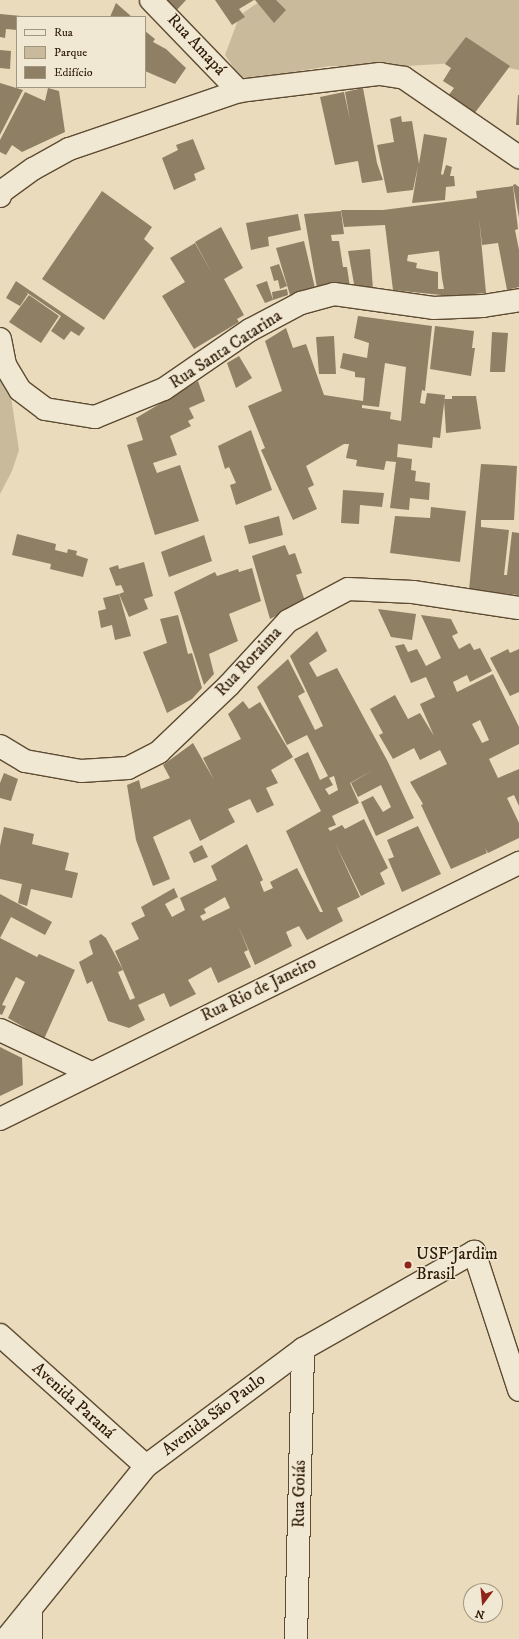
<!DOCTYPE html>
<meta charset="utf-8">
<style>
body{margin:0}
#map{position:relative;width:519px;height:1639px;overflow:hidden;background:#e9dbbb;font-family:"IM FELL DW Pica",serif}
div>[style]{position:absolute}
.green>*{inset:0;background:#c9ba9c}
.building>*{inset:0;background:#8f7f64}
.roads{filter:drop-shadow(1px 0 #5d4b32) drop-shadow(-1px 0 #5d4b32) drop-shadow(0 1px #5d4b32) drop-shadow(0 -1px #5d4b32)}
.minor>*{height:22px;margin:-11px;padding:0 11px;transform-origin:11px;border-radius:11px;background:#f1e8d3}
.dots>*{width:11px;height:11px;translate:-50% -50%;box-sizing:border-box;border:2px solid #f1e8d3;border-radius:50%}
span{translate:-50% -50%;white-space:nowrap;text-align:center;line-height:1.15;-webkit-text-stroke:3px #f1e8d3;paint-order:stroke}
.street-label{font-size:17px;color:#2e1b05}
.poi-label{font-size:17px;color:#2e1b05}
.left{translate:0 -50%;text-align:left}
.legend{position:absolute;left:16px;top:16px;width:130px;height:72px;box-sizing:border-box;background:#f1e8d3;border:1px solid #a39681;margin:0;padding:5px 7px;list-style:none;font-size:12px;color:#2e1b05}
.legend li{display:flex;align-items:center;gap:8px;height:20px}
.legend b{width:20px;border:1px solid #a39681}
.north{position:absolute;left:463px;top:1583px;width:40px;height:40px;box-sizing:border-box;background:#f1e8d3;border:1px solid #a39681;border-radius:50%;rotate:196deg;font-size:11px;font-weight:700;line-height:16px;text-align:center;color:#2e1b05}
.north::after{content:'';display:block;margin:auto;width:14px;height:18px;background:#8f2418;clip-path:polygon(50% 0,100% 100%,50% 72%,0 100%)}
</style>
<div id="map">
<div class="green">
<div style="clip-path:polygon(262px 0,519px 0,519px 70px,499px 66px,456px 63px,373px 68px,330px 66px,287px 73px,248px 89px,225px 55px,240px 15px)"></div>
<div style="clip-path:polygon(0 380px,11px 397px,19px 450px,12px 471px,0 494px)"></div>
</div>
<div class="building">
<div style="clip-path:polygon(161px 0,186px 0,175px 12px)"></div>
<div style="clip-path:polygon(215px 0,254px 0,239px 9px,245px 17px,232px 25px)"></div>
<div style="clip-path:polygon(255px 0,276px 0,286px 10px,274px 23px)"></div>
<div style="clip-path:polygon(116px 3px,132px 17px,110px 17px)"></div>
<div style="clip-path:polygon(0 14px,21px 16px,17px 17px,17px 30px,6px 29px,5px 38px,0 37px)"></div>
<div style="clip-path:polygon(145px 31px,155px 39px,153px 42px,166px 49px,186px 68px,175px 84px,145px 71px)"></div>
<div style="clip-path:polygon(466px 37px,510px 66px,471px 118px,445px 100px,454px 88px,443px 81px,451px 68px,445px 64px)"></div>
<div style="clip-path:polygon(0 50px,11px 51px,10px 69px,0 68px)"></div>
<div style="clip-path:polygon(0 83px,23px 90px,0 135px)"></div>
<div style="clip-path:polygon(48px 88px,59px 91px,65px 132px,22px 152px,12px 145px,6px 155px,0 152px,0 140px,25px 92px,45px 101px)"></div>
<div style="clip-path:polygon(363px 88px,377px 163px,383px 180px,362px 183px,358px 161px,335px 165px,320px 97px,344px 92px,350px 120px,345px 92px)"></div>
<div style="clip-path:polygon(518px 95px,519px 95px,519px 125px,516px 125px)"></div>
<div style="clip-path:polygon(401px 116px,402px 122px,412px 121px,419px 164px,424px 134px,447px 138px,441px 174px,443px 175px,446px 165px,452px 167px,450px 176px,454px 176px,455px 186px,446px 187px,445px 200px,412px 203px,418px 166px,413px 190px,387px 193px,377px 145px,394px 142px,390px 119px)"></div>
<div style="clip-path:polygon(193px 139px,205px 169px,194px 174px,196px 180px,174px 190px,162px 158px,178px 150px,176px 145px)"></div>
<div style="clip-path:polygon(515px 184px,519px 187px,519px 218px,513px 185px)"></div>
<div style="clip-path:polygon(evenodd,513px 186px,518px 229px,515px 230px,519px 250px,519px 287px,507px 290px,498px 243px,482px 245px,479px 218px,486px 293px,451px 296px,393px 290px,385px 225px,344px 227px,341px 210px,383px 210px,477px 198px,476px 191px,513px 186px,439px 251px,442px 278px,444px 289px,438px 289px,438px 272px,416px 268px,417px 263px,407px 261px,408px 255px,439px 251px)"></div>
<div style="clip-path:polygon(102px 191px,152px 227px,144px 239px,154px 248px,104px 320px,42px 279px)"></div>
<div style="clip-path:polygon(341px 211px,344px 234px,331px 235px,332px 241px,339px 241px,343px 267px,347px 267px,350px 287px,317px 288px,304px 214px)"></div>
<div style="clip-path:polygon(298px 214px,301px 230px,268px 237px,269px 246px,251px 250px,246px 223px)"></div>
<div style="clip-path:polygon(221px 227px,243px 268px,224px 279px,244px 315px,237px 319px,239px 322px,194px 349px,162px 296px,185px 282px,170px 258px,195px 243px,213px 275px,195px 242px)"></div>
<div style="clip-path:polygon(304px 241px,315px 288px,290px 295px,276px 248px)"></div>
<div style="clip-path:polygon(370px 249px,373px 289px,355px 289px,348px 251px)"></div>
<div style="clip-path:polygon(279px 264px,287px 286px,280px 289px,278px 280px,274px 281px,270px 267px)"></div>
<div style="clip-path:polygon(16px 281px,85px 328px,79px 336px,71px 331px,64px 340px,51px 331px,61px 316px,26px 292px,28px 294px,20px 306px,6px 298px)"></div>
<div style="clip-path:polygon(267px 281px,273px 300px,265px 303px,256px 285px)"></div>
<div style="clip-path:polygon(287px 289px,288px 295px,273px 300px,272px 292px)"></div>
<div style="clip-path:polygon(29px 295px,59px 316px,41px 343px,9px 322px)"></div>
<div style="clip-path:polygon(evenodd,358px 316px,432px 326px,425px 391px,422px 390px,420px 403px,425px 404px,427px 393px,445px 395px,440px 438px,433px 437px,432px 448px,398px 444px,397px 457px,412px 459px,411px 470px,416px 471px,415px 481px,430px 483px,429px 500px,410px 498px,409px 510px,390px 508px,396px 462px,386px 461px,384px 470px,356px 466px,357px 460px,346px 458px,349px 444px,344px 444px,306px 466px,314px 485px,308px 488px,317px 509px,293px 520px,261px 450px,265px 448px,248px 406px,282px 391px,265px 341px,286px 328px,293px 348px,306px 344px,324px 395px,363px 401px,365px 378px,355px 377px,355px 372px,340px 368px,343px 353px,367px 358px,369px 343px,354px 338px,358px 316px,385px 363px,406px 367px,401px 421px,390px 419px,391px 412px,362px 408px,362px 405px,379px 407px,385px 363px)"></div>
<div style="clip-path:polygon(435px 326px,474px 331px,472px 348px,475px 348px,471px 376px,430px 369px)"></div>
<div style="clip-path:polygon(492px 332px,508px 333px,505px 372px,490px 372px)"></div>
<div style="clip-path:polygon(334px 336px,336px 374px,319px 374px,316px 337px)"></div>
<div style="clip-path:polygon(239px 356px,252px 378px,236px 388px,227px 363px)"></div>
<div style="clip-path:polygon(198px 381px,205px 401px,189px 408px,194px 418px,188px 421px,191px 426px,170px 436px,177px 455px,153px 463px,157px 473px,180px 465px,199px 521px,155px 535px,127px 445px,143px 440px,136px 418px)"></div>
<div style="clip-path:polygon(452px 396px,476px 396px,481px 429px,446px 433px,444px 399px,452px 399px)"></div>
<div style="clip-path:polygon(251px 430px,272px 490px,236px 505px,230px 485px,236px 483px,229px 467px,225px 469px,218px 446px)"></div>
<div style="clip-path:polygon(481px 464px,517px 466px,514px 520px,481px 520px,481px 527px,509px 530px,504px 575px,507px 575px,512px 532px,519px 533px,519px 595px,469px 590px)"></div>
<div style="clip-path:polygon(343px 490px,384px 493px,382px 507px,360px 505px,359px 524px,341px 523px)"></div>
<div style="clip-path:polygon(431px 507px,466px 511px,460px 562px,390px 553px,395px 516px,430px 518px)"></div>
<div style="clip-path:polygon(279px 516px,283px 535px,249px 544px,244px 526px)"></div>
<div style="clip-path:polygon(17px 534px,56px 544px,55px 550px,67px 553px,68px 549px,77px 551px,76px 555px,88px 559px,83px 577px,50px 569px,51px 564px,12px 555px)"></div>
<div style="clip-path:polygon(204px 535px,212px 561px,169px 577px,161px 552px)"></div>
<div style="clip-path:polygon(285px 545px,289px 555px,295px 553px,302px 573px,296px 575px,305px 601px,270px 619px,252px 556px)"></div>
<div style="clip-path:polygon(144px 562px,153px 596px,144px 599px,148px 609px,129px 617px,119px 594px,124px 592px,121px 585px,116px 586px,109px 568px,118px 565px,119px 569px)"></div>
<div style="clip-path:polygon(252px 568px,261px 601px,229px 614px,238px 641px,209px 654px,214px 674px,204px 685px,174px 592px,215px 572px,217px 576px,238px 569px,239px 572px)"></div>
<div style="clip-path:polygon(119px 594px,131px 636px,115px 640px,112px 625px,101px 628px,98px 611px,106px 609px,103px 598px)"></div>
<div style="clip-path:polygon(378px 609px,416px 614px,412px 640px,391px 637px)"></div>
<div style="clip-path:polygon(178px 615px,188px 654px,192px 653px,202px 688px,192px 699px,167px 713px,143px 652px,167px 643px,160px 619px)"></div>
<div style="clip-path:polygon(evenodd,421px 615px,451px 619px,458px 633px,452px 636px,459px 649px,470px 643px,474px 650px,480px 648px,492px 671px,470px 682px,467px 675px,453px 682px,457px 692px,493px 674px,519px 727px,519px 744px,489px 759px,498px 778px,519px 769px,519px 806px,514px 795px,507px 798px,519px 823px,519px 838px,488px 853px,485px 848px,487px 853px,451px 869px,421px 805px,423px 804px,410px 782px,447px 764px,440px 750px,420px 760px,414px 748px,393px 759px,379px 735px,383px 733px,370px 709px,395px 695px,408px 719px,420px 713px,434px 736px,420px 704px,435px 697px,426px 677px,411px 683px,395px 646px,404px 644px,408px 652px,417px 649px,426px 666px,441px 658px,421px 615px,480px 720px,489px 740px,482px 743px,472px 724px,480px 720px)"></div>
<div style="clip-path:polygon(evenodd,317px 631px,327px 651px,309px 663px,317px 677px,337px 668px,388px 762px,414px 818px,376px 836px,361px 802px,373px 796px,383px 812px,391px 807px,381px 785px,358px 797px,351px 783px,373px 770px,350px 783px,359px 803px,332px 816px,336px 825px,328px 828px,330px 831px,342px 825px,345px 829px,364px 819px,388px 868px,380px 873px,385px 884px,361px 896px,335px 843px,360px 897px,337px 908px,343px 921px,307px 940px,299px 926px,286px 932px,292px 946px,255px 965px,238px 925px,248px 950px,244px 952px,251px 967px,218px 983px,211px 967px,188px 980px,196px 994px,170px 1007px,164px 993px,138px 1005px,145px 1020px,129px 1028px,108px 1021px,92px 981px,87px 984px,79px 962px,93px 954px,89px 941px,101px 934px,106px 938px,123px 970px,118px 972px,130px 1000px,135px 998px,115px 951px,139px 939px,131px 923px,145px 916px,141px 907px,174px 888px,178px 897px,165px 904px,172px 917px,185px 910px,180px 898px,217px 880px,211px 866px,247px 844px,263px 880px,260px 882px,264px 892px,273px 888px,270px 882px,297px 868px,320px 912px,323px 912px,286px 831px,321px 811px,294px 759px,308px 752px,320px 780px,328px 776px,307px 735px,287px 745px,257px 687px,288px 659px,305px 692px,298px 696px,315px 730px,323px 726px,290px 656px,317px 631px,334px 776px,338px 790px,329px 795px,325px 789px,333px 785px,329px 778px,334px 776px,317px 631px,225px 897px,230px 908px,203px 921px,200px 916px,206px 913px,204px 909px,225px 897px)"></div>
<div style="clip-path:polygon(508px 649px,510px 653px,519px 649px,519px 692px,510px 696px,490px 658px)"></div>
<div style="clip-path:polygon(243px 701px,249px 709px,260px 702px,293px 757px,271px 770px,278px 783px,266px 788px,274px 805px,257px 813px,250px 799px,228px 809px,235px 822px,200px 841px,190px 819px,153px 837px,170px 879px,153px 886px,136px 840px,127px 785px,139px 780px,141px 789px,170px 778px,163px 765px,193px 743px,214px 780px,203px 758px,241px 739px,228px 714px)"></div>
<div style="clip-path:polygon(4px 773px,18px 779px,11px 801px,0 798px,0 783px)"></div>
<div style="clip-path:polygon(418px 826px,441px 874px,402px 892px,388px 859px,394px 857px,387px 840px)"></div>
<div style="clip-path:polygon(4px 827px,34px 834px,32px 844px,69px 853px,65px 870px,78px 873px,72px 898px,31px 889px,27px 906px,18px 903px,22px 884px,0 879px,0 846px)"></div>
<div style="clip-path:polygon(202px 845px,208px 857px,194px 863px,189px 852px)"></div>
<div style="clip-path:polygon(0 894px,52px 922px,45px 935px,11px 917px,0 938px,37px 957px,39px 954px,75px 970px,44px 1039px,8px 1018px,25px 982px,16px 977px,2px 1005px,6px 1006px,2px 1015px,0 1014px)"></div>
<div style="clip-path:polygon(0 1047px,22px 1058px,23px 1085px,0 1096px)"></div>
</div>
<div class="roads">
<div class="minor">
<div style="left:151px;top:0;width:127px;rotate:46deg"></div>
<div style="left:0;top:196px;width:4px;rotate:-76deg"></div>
<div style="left:1px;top:192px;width:39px;rotate:-36deg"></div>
<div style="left:33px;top:169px;width:41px;rotate:-29.1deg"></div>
<div style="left:69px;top:149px;width:180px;rotate:-18.8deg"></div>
<div style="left:239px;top:91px;width:142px;rotate:-6.9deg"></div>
<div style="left:380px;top:74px;width:24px;rotate:9deg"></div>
<div style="left:404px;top:78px;width:140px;rotate:34.5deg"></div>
<div style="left:0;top:339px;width:26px;rotate:79deg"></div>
<div style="left:5px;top:365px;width:29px;rotate:59deg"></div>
<div style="left:20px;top:390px;width:31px;rotate:37deg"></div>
<div style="left:45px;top:409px;width:51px;rotate:9.1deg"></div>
<div style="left:95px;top:417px;width:74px;rotate:-22.1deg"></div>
<div style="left:164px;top:389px;width:104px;rotate:-34.5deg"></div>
<div style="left:250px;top:330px;width:58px;rotate:-27.9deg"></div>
<div style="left:301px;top:303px;width:34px;rotate:-15deg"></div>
<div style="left:334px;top:294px;width:100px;rotate:8deg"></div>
<div style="left:433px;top:308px;width:50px;rotate:-2.3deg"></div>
<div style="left:483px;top:306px;width:36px;rotate:-9deg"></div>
<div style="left:0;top:746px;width:29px;rotate:31deg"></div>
<div style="left:25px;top:761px;width:57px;rotate:10.1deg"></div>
<div style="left:81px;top:771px;width:47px;rotate:-3.7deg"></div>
<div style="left:128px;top:768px;width:35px;rotate:-27deg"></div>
<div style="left:159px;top:752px;width:97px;rotate:-43.7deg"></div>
<div style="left:229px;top:685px;width:87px;rotate:-47.3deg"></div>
<div style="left:288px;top:621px;width:68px;rotate:-28.1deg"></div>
<div style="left:348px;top:589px;width:65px;rotate:2.6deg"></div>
<div style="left:413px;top:592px;width:107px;rotate:8.6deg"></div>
<div style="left:0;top:1030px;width:101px;rotate:25.3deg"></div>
<div style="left:0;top:1119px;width:579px;rotate:-26.26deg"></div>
<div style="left:0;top:1335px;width:196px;rotate:41.9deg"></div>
<div style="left:31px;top:1608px;width:31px;rotate:90deg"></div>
<div style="left:6px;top:1639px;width:223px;rotate:-51deg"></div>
<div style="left:146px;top:1466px;width:196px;rotate:-36.7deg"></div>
<div style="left:303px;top:1349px;width:197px;rotate:-29.6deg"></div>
<div style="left:474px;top:1252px;width:145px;rotate:71.9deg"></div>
<div style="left:296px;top:1639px;width:290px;rotate:-88.6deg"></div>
</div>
</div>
<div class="dots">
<div style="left:408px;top:1265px;background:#8f2418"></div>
</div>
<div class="street-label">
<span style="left:196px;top:45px;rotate:47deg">Rua Amapá</span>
<span style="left:226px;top:350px;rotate:-33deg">Rua Santa Catarina</span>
<span style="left:249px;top:662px;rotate:-47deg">Rua Roraima</span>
<span style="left:259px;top:990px;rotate:-26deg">Rua Rio de Janeiro</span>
<span style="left:73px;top:1401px;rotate:42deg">Avenida Paraná</span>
<span style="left:214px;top:1415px;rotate:-37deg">Avenida São Paulo</span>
<span style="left:300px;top:1494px;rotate:-89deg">Rua Goiás</span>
</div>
<div class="poi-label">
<span class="left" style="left:416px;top:1265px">USF Jardim<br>Brasil</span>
</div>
<ul class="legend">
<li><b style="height:5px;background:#f1e8d3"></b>Rua</li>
<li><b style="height:11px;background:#c9ba9c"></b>Parque</li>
<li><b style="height:11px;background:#8f7f64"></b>Edifício</li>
</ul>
<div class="north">N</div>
</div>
